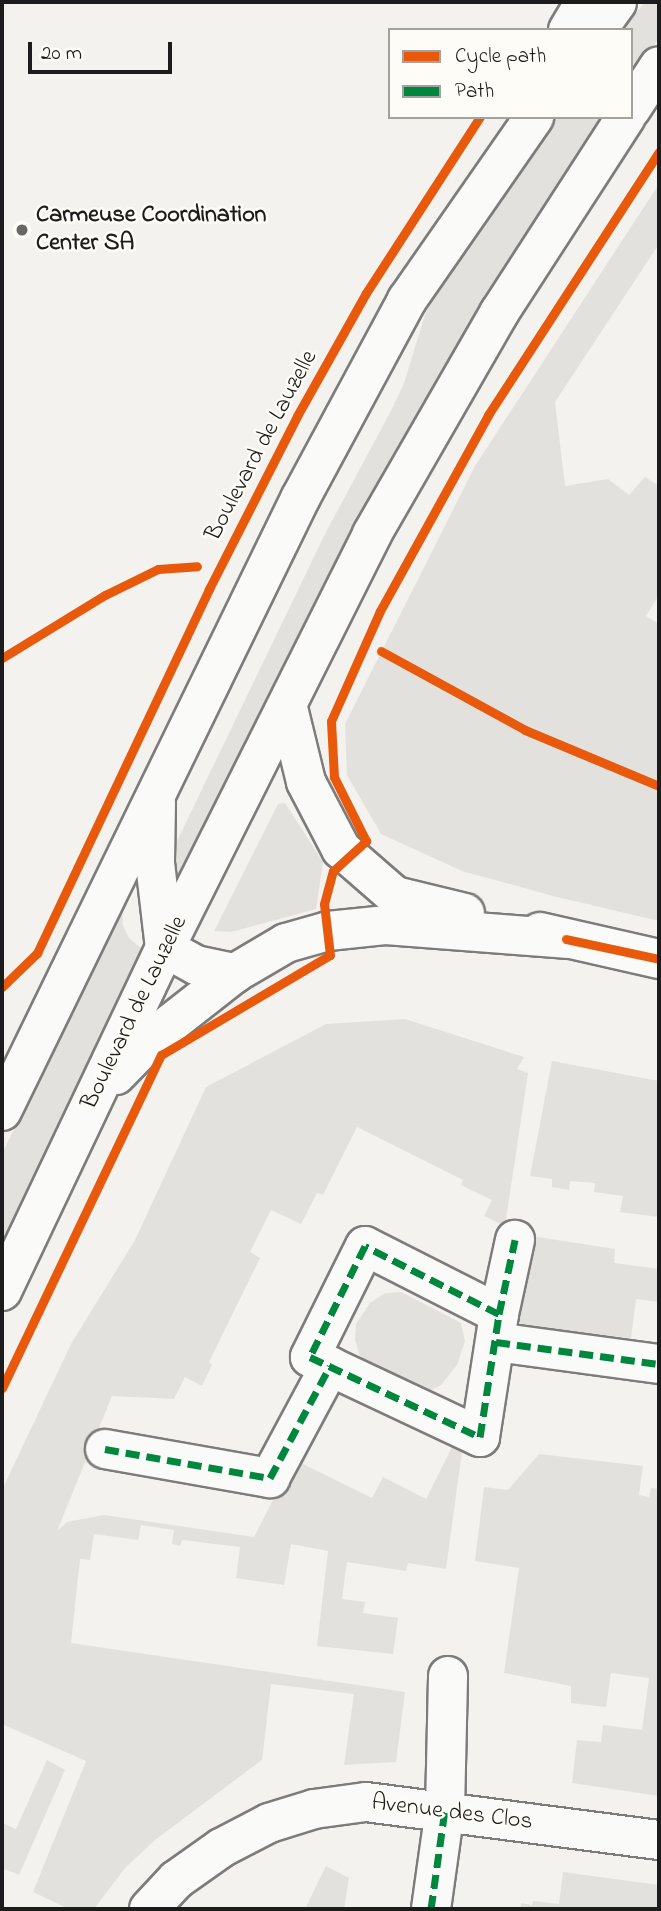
<!DOCTYPE html>
<style>
body{margin:0}
#map{position:relative;width:661px;height:1911px;overflow:hidden;background:#f3f2ef;font-family:"Indie Flower",sans-serif}
div>[style]{position:absolute}
.green>*{inset:0;background:#e2e1dd}
.roads{filter:drop-shadow(2px 0 #7d7c7b) drop-shadow(-2px 0 #7d7c7b) drop-shadow(0 2px #7d7c7b) drop-shadow(0 -2px #7d7c7b)}
.street>*{height:38px;margin:-19px;padding:0 19px;transform-origin:19px;border-radius:19px;background:#fafaf8}
.secondary>*{height:38px;margin:-19px;padding:0 19px;transform-origin:19px;border-radius:19px;background:#fafaf8}
.quiet>*{height:7px;margin-top:-3.5px;transform-origin:0;background:repeating-linear-gradient(90deg,#00873e 0 14px,transparent 0 21px)}
.cycleway>*{height:9px;margin:-4.5px;padding:0 4.5px;transform-origin:4.5px;border-radius:4.5px;background:#e8590c}
.dots>*{width:19px;height:19px;translate:-50% -50%;box-sizing:border-box;border:4px solid #fdfcf7;border-radius:50%}
span{translate:-50% -50%;white-space:nowrap;text-align:center;line-height:1.15;-webkit-text-stroke:5px #fdfcf7;paint-order:stroke}
.poi-label{font-size:24px;color:#1c1c1c;font-weight:700}
.left{translate:0 -50%;text-align:left}
.street-label{font-size:24px;color:#1c1c1c}
.frame{position:absolute;inset:0;border:4px solid #1c1c1c;pointer-events:none}
.legend{position:absolute;left:388px;top:28px;width:245px;height:91px;box-sizing:border-box;background:#fdfcf7;border:2px solid #a3a29f;margin:0;padding:9px 12px;list-style:none;font-size:21px;color:#1c1c1c}
.legend li{display:flex;align-items:center;gap:14px;height:35px}
.legend b{width:35px;border:2px solid #a3a29f}
.scale{position:absolute;left:28px;top:42px;width:144px;height:32px;box-sizing:border-box;border:4px solid #1c1c1c;border-top:0;padding-left:9px;font-size:21px;line-height:24px;white-space:nowrap;color:#1c1c1c;-webkit-text-stroke:5px #fdfcf7;paint-order:stroke}
</style>
<div id="map">
<div class="green">
<div style="clip-path:polygon(645px 2px,659px 2px,659px 38px,631px 80px,631px 30px,622px 30px)"></div>
<div style="clip-path:polygon(554px 117px,607px 117px,173px 902px,164px 868px,325px 534px,393px 407px,404px 383px,425px 315px,438px 290px)"></div>
<div style="clip-path:polygon(659px 184px,659px 244px,555px 402px,565px 486px,608px 479px,629px 495px,645px 477px,659px 486px,659px 595px,646px 616px,659px 624px,659px 921px,557px 897px,462px 871px,381px 834px,347px 775px,345px 724px,475px 466px)"></div>
<div style="clip-path:polygon(285px 803px,323px 862px,316px 909px,231px 932px,214px 931px,278px 804px)"></div>
<div style="clip-path:polygon(122px 905px,123px 926px,129px 938px,142px 949px,143px 956px,2px 1249px,2px 1154px)"></div>
<div style="clip-path:polygon(405px 1019px,524px 1057px,517px 1069px,528px 1073px,505px 1226px,484px 1216px,492px 1200px,461px 1185px,463px 1180px,357px 1127px,323px 1195px,317px 1193px,301px 1224px,271px 1210px,250px 1252px,260px 1258px,209px 1362px,212px 1365px,202px 1386px,185px 1377px,174px 1399px,112px 1396px,57px 1531px,67px 1522px,104px 1515px,254px 1537px,328px 1394px,335px 1398px,303px 1464px,372px 1498px,383px 1477px,426px 1499px,454px 1443px,463px 1444px,446px 1569px,408px 1563px,406px 1571px,347px 1562px,342px 1599px,365px 1602px,363px 1613px,398px 1618px,393px 1654px,317px 1646px,328px 1551px,291px 1544px,284px 1585px,236px 1578px,240px 1547px,182px 1540px,180px 1546px,172px 1544px,174px 1530px,141px 1525px,138px 1540px,94px 1534px,90px 1560px,80px 1559px,71px 1643px,405px 1692px,396px 1762px,344px 1765px,354px 1694px,271px 1684px,262px 1760px,155px 1840px,125px 1868px,94px 1909px,69px 1909px,33px 1892px,86px 1761px,2px 1724px,2px 1490px,71px 1344px,135px 1240px,206px 1087px,326px 1024px)"></div>
<div style="clip-path:polygon(552px 1061px,659px 1081px,659px 1217px,620px 1212px,623px 1196px,594px 1192px,595px 1183px,570px 1181px,569px 1190px,552px 1187px,552px 1179px,530px 1176px)"></div>
<div style="clip-path:polygon(525px 1235px,615px 1249px,614px 1263px,659px 1269px,659px 1302px,636px 1299px,631px 1338px,521px 1326px,517px 1316px)"></div>
<div style="clip-path:polygon(401px 1292px,461px 1323px,465px 1341px,457px 1365px,441px 1385px,425px 1393px,367px 1363px,359px 1354px,355px 1339px,356px 1324px,370px 1303px,385px 1293px)"></div>
<div style="clip-path:polygon(539px 1454px,643px 1466px,639px 1495px,649px 1497px,651px 1488px,659px 1489px,659px 1796px,572px 1783px,577px 1740px,601px 1742px,603px 1725px,642px 1730px,649px 1678px,611px 1673px,606px 1707px,571px 1703px,571px 1686px,504px 1673px,519px 1568px,475px 1561px,484px 1487px,508px 1490px)"></div>
<div style="clip-path:polygon(47px 1760px,65px 1770px,19px 1875px,5px 1869px,2px 1876px,2px 1823px,16px 1829px)"></div>
<div style="clip-path:polygon(326px 1866px,349px 1878px,344px 1909px,305px 1909px)"></div>
<div style="clip-path:polygon(563px 1872px,659px 1885px,659px 1909px,520px 1909px,521px 1903px,532px 1905px,533px 1901px,559px 1904px)"></div>
</div>
<div class="roads">
<div class="street">
<div style="left:568px;top:30px;width:33px;rotate:-59deg"></div>
<div style="left:499px;top:1314px;width:150px;rotate:-153.1deg"></div>
<div style="left:365px;top:1246px;width:124px;rotate:116.4deg"></div>
<div style="left:310px;top:1357px;width:188px;rotate:25.2deg"></div>
<div style="left:480px;top:1437px;width:124px;rotate:-81.2deg"></div>
<div style="left:499px;top:1314px;width:76px;rotate:-77.8deg"></div>
<div style="left:496px;top:1342px;width:164px;rotate:7.7deg"></div>
<div style="left:105px;top:1449px;width:168px;rotate:10deg"></div>
<div style="left:270px;top:1478px;width:127px;rotate:-61.8deg"></div>
<div style="left:149px;top:1909px;width:40px;rotate:-47deg"></div>
<div style="left:176px;top:1880px;width:55px;rotate:-35.4deg"></div>
<div style="left:221px;top:1848px;width:54px;rotate:-27.5deg"></div>
<div style="left:269px;top:1823px;width:47px;rotate:-17.3deg"></div>
<div style="left:314px;top:1809px;width:52px;rotate:-7.7deg"></div>
<div style="left:366px;top:1802px;width:295px;rotate:7.4deg"></div>
<div style="left:431px;top:1909px;width:100px;rotate:-82deg"></div>
<div style="left:445px;top:1810px;width:134px;rotate:-88.7deg"></div>
</div>
<div class="secondary">
<div style="left:597px;top:30px;width:34px;rotate:-54deg"></div>
<div style="left:631px;top:109px;width:51px;rotate:-56.9deg"></div>
<div style="left:288px;top:708px;width:76px;rotate:76.3deg"></div>
<div style="left:306px;top:782px;width:76px;rotate:62.4deg"></div>
<div style="left:341px;top:849px;width:72px;rotate:41deg"></div>
<div style="left:395px;top:896px;width:72px;rotate:13.7deg"></div>
<div style="left:156px;top:803px;width:60px;rotate:91deg"></div>
<div style="left:155px;top:863px;width:86px;rotate:83.3deg"></div>
<div style="left:165px;top:948px;width:35px;rotate:29deg"></div>
<div style="left:196px;top:965px;width:40px;rotate:12deg"></div>
<div style="left:540px;top:932px;width:122px;rotate:12.8deg"></div>
<div style="left:116px;top:1075px;width:52px;rotate:-45.8deg"></div>
<div style="left:152px;top:1038px;width:105px;rotate:-38.1deg"></div>
<div style="left:235px;top:973px;width:59px;rotate:-30.5deg"></div>
<div style="left:286px;top:943px;width:44px;rotate:-15.9deg"></div>
<div style="left:328px;top:931px;width:57px;rotate:-6deg"></div>
<div style="left:385px;top:925px;width:182px;rotate:4.4deg"></div>
<div style="left:2px;top:1111px;width:683px;rotate:-64.04deg"></div>
<div style="left:301px;top:497px;width:224px;rotate:-61.7deg"></div>
<div style="left:407px;top:300px;width:223px;rotate:-55.2deg"></div>
<div style="left:2px;top:1291px;width:380px;rotate:-64.6deg"></div>
<div style="left:165px;top:948px;width:463px;rotate:-63.4deg"></div>
<div style="left:372px;top:534px;width:255px;rotate:-60.1deg"></div>
<div style="left:499px;top:313px;width:234px;rotate:-57.1deg"></div>
</div>
</div>
<div class="quiet">
<div style="left:499px;top:1314px;width:150px;rotate:-153.1deg"></div>
<div style="left:365px;top:1246px;width:124px;rotate:116.4deg"></div>
<div style="left:310px;top:1357px;width:188px;rotate:25.2deg"></div>
<div style="left:480px;top:1437px;width:124px;rotate:-81.2deg"></div>
<div style="left:499px;top:1314px;width:76px;rotate:-77.8deg"></div>
<div style="left:496px;top:1342px;width:164px;rotate:7.7deg"></div>
<div style="left:105px;top:1449px;width:168px;rotate:10deg"></div>
<div style="left:270px;top:1478px;width:127px;rotate:-61.8deg"></div>
<div style="left:431px;top:1909px;width:100px;rotate:-82deg"></div>
</div>
<div class="cycleway">
<div style="left:381px;top:651px;width:164px;rotate:28.7deg"></div>
<div style="left:525px;top:730px;width:145px;rotate:22.7deg"></div>
<div style="left:2px;top:658px;width:121px;rotate:-31.5deg"></div>
<div style="left:105px;top:595px;width:59px;rotate:-26.1deg"></div>
<div style="left:158px;top:569px;width:39px;rotate:-4deg"></div>
<div style="left:566px;top:939px;width:95px;rotate:12.1deg"></div>
<div style="left:2px;top:987px;width:49px;rotate:-44.2deg"></div>
<div style="left:37px;top:953px;width:403px;rotate:-64.7deg"></div>
<div style="left:209px;top:589px;width:194px;rotate:-63deg"></div>
<div style="left:297px;top:416px;width:141px;rotate:-60.7deg"></div>
<div style="left:366px;top:293px;width:210px;rotate:-57.1deg"></div>
<div style="left:2px;top:1388px;width:369px;rotate:-64.5deg"></div>
<div style="left:161px;top:1055px;width:196px;rotate:-30.6deg"></div>
<div style="left:330px;top:955px;width:51px;rotate:-96.7deg"></div>
<div style="left:324px;top:904px;width:34px;rotate:-75deg"></div>
<div style="left:333px;top:871px;width:45px;rotate:-42.3deg"></div>
<div style="left:366px;top:841px;width:72px;rotate:-116.6deg"></div>
<div style="left:334px;top:777px;width:56px;rotate:-93.1deg"></div>
<div style="left:331px;top:721px;width:120px;rotate:-66deg"></div>
<div style="left:380px;top:611px;width:224px;rotate:-61.1deg"></div>
<div style="left:488px;top:415px;width:314px;rotate:-57deg"></div>
</div>
<div class="dots">
<div style="left:22px;top:230px;background:#676766"></div>
</div>
<div class="poi-label">
<span class="left" style="left:36px;top:230px">Carmeuse Coordination<br>Center SA</span>
</div>
<div class="street-label">
<span style="left:262px;top:446px;rotate:-62deg">Boulevard de Lauzelle</span>
<span style="left:135px;top:1013px;rotate:-64deg">Boulevard de Lauzelle</span>
<span style="left:452px;top:1813px;rotate:7deg">Avenue des Clos</span>
</div>
<div class="frame"></div>
<ul class="legend">
<li><b style="height:9px;background:#e8590c"></b>Cycle path</li>
<li><b style="height:9px;background:#00873e"></b>Path</li>
</ul>
<div class="scale">20 m</div>
</div>
